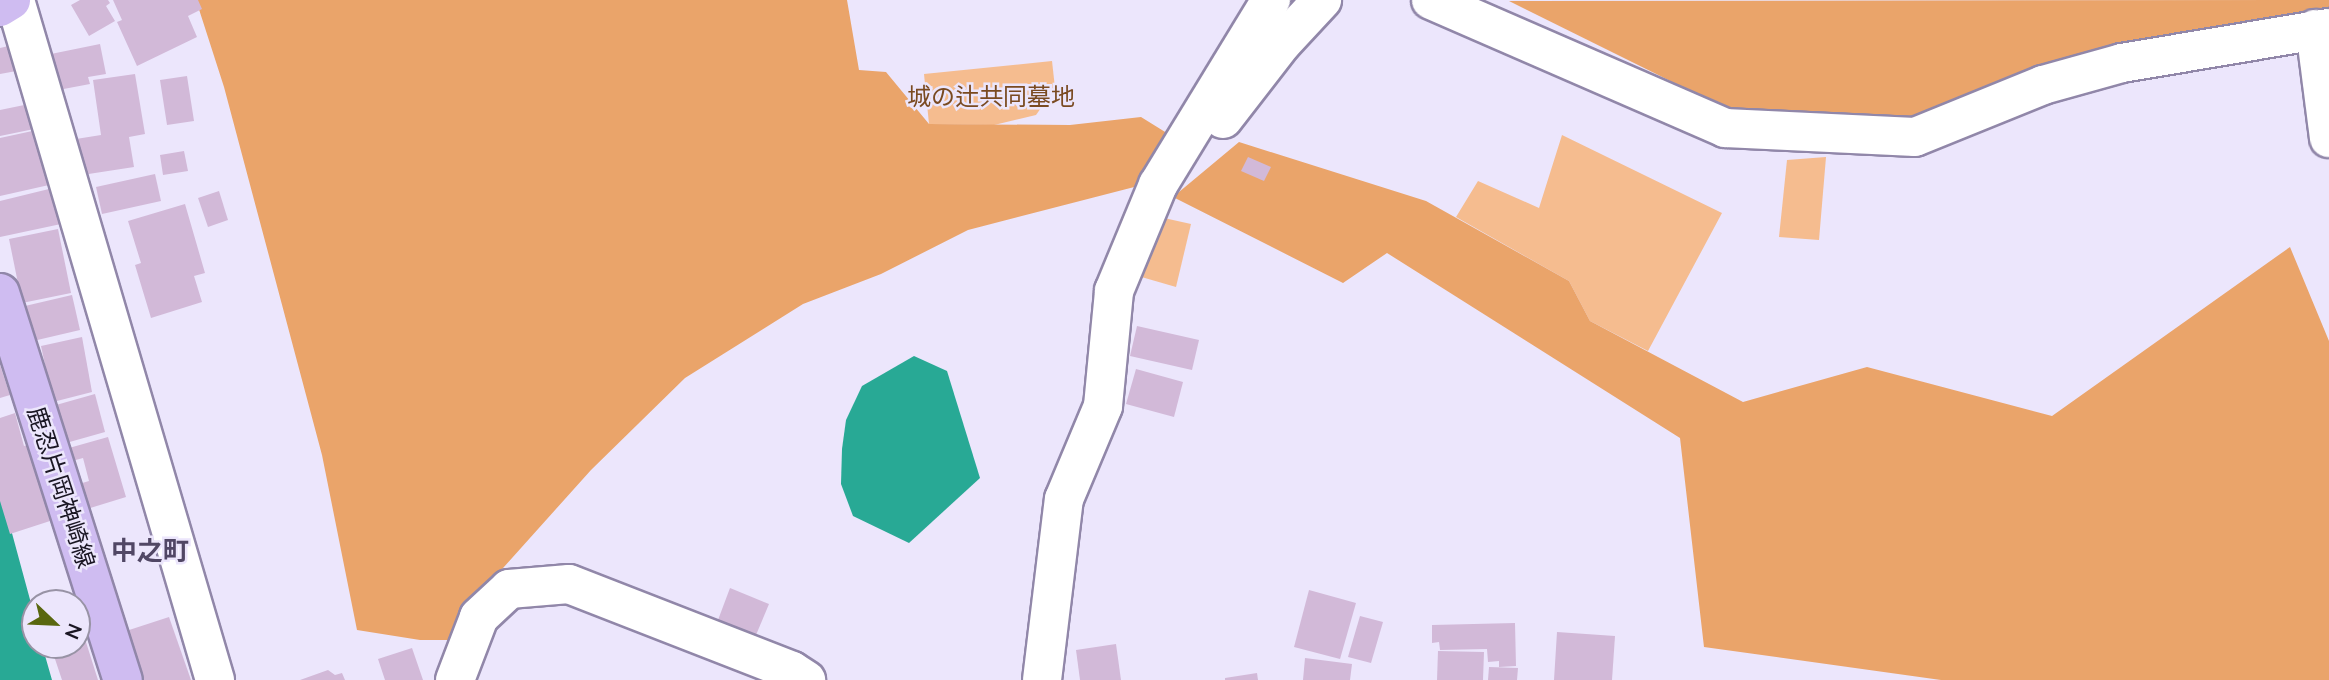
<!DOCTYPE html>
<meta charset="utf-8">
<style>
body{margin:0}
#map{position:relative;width:2329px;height:680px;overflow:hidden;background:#ece6fc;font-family:Lato,"Noto Sans JP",sans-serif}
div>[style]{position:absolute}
.green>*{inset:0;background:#f5bc8f}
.forest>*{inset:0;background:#eaa46a}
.water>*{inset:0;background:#28a995}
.building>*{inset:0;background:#d2b9d8}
.roads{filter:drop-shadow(2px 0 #9187a9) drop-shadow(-2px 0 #9187a9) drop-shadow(0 2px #9187a9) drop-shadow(0 -2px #9187a9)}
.minor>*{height:38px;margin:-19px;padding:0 19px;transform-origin:19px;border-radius:19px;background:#fff}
.major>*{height:38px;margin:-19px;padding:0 19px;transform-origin:19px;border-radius:19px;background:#cfbcf1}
span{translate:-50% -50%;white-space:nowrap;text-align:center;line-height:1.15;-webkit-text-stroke:5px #ece6fc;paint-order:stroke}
.park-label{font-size:24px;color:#7a4a21}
.street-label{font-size:24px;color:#1a1623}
.neighbourhood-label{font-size:26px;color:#514765;font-weight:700}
.north{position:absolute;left:21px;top:589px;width:70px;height:70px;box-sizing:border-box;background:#ece6fc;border:2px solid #9893a5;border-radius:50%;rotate:113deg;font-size:19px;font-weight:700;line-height:28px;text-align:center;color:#1a1623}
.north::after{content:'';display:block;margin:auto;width:24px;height:32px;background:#59670f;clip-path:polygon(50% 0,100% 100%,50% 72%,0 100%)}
</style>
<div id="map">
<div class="green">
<div style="clip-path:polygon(1052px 61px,1055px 88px,1036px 115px,994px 125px,929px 124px,924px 74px)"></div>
<div style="clip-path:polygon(1562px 135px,1722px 213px,1648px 351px,1590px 321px,1569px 281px,1456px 217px,1478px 181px,1539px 208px)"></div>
<div style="clip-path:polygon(1826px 157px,1819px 240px,1779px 237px,1787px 160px)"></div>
<div style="clip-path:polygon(1155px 216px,1191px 224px,1176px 287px,1138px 276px)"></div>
</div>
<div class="forest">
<div style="clip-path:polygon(196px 0,847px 0,859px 70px,886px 72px,929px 124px,1070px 125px,1141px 117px,1170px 135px,1142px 185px,968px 230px,881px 274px,803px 304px,685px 378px,591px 470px,459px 617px,454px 640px,420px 640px,357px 630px,322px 455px,224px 87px)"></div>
<div style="clip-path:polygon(2329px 0,2329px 9px,1911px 118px,1737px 114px,1509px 1px)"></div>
<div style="clip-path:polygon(1239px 142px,1426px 201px,1569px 281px,1590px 321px,1743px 402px,1867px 367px,2052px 416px,2290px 247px,2329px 341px,2329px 680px,1941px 680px,1704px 647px,1680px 438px,1387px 253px,1343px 283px,1173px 197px)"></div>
</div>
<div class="water">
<div style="clip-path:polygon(914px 356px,947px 371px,980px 478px,909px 543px,853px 516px,841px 484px,842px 449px,846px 420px,862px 386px)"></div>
<div style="clip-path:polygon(0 489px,35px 618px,35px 645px,42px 645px,52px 680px,0 680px)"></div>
</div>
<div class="building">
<div style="clip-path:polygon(80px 0,108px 0,110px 3px,106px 6px,115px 21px,89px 36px,71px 5px)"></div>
<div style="clip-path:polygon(113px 0,198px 0,202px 9px,188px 16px,197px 37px,137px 66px,117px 22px,122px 20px)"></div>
<div style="clip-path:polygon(17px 44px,22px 70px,0 74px,0 48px)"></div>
<div style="clip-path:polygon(100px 44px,106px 74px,88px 77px,90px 84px,53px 91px,46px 55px)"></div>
<div style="clip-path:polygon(135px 74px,145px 134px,129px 137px,134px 167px,82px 175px,76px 139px,101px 135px,93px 80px)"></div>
<div style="clip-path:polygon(187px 76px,194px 121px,167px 125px,160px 80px)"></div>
<div style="clip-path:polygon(34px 103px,39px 128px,0 136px,0 110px)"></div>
<div style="clip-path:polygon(37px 130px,49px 185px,0 196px,0 138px)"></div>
<div style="clip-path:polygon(184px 151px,188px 171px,163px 175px,160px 155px)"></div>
<div style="clip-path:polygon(1248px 157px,1271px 167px,1264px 181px,1241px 171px)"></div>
<div style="clip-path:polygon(155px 174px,161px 201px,102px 214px,96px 187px)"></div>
<div style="clip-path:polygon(53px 188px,61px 224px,0 237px,0 201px)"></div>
<div style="clip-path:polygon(219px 191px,228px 220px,208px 227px,198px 198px)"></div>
<div style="clip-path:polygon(185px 204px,205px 273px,194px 276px,202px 302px,151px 318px,135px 265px,141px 263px,128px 221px)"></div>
<div style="clip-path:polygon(58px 229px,71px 293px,22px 303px,9px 239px)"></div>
<div style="clip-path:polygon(72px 295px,80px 330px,33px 341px,25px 306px)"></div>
<div style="clip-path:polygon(1137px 326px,1199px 340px,1192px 370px,1130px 356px)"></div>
<div style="clip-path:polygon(82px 337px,92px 392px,53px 402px,41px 346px)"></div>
<div style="clip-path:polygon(0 365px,10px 395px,0 398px)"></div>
<div style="clip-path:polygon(1136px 369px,1183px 382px,1174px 417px,1126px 404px)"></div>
<div style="clip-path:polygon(95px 394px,105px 432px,66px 443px,56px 405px)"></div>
<div style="clip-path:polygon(15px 413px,24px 446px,28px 445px,50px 521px,10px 534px,0 501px,0 418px)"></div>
<div style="clip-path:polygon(108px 437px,126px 497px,87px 509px,79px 484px,89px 481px,83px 458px,72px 461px,69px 448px)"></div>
<div style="clip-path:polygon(730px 588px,769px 604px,756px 635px,718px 620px)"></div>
<div style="clip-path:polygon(1309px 590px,1356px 603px,1340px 659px,1294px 647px)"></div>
<div style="clip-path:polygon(1360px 616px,1383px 622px,1371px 663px,1348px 657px)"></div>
<div style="clip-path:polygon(169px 617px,191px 680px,139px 680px,123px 632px)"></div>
<div style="clip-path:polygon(1515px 623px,1516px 666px,1499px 667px,1499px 661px,1488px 662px,1487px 649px,1440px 650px,1439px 642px,1432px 643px,1432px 625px)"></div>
<div style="clip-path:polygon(1557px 632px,1615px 636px,1612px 680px,1554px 680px)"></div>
<div style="clip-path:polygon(85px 639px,98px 680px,62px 680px,52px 650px,77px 645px,77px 641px)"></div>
<div style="clip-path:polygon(1116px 644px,1121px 680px,1080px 680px,1076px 650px)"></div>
<div style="clip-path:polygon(412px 648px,423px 680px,385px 680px,378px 659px)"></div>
<div style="clip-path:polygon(1438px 651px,1484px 652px,1483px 680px,1437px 680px)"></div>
<div style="clip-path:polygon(1305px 658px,1352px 664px,1350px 680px,1303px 680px)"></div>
<div style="clip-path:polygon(1489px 667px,1518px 668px,1517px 680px,1488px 680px)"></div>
<div style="clip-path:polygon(328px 670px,335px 675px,342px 673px,345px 680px,300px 680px)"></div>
<div style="clip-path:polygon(1257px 673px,1258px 680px,1225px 680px,1225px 678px)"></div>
</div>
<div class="roads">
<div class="minor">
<div style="left:15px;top:0;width:709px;rotate:73.61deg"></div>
<div style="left:1431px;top:0;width:321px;rotate:23.5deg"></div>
<div style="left:1725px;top:128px;width:190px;rotate:2.7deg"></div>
<div style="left:1915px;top:137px;width:138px;rotate:-22.1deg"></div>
<div style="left:2043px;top:85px;width:82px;rotate:-15.6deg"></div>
<div style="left:2122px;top:63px;width:210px;rotate:-9.6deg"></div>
<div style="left:2315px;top:29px;width:110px;rotate:82.7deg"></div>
<div style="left:1223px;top:119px;width:96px;rotate:-52.2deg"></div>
<div style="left:1282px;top:43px;width:59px;rotate:-47.1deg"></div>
<div style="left:455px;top:680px;width:67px;rotate:-69.1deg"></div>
<div style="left:479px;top:617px;width:41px;rotate:-43deg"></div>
<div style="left:509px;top:589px;width:60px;rotate:-4.8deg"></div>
<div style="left:569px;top:584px;width:239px;rotate:21.3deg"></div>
<div style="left:792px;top:671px;width:17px;rotate:33deg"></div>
<div style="left:1042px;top:680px;width:182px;rotate:-83.1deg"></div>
<div style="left:1064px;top:499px;width:101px;rotate:-67.2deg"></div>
<div style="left:1103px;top:406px;width:116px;rotate:-84.5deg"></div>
<div style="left:1114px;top:291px;width:115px;rotate:-67.5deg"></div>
<div style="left:1158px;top:185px;width:217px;rotate:-58.6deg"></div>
</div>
<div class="major">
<div style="left:0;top:7px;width:13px;rotate:-32deg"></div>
<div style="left:0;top:293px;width:406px;rotate:72.4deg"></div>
</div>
</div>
<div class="park-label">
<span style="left:991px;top:96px">城の辻共同墓地</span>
</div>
<div class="street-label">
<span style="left:62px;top:487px;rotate:72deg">鹿忍片岡神崎線</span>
</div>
<div class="neighbourhood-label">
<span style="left:150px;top:551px">中之町</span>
</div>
<div class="north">N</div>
</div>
